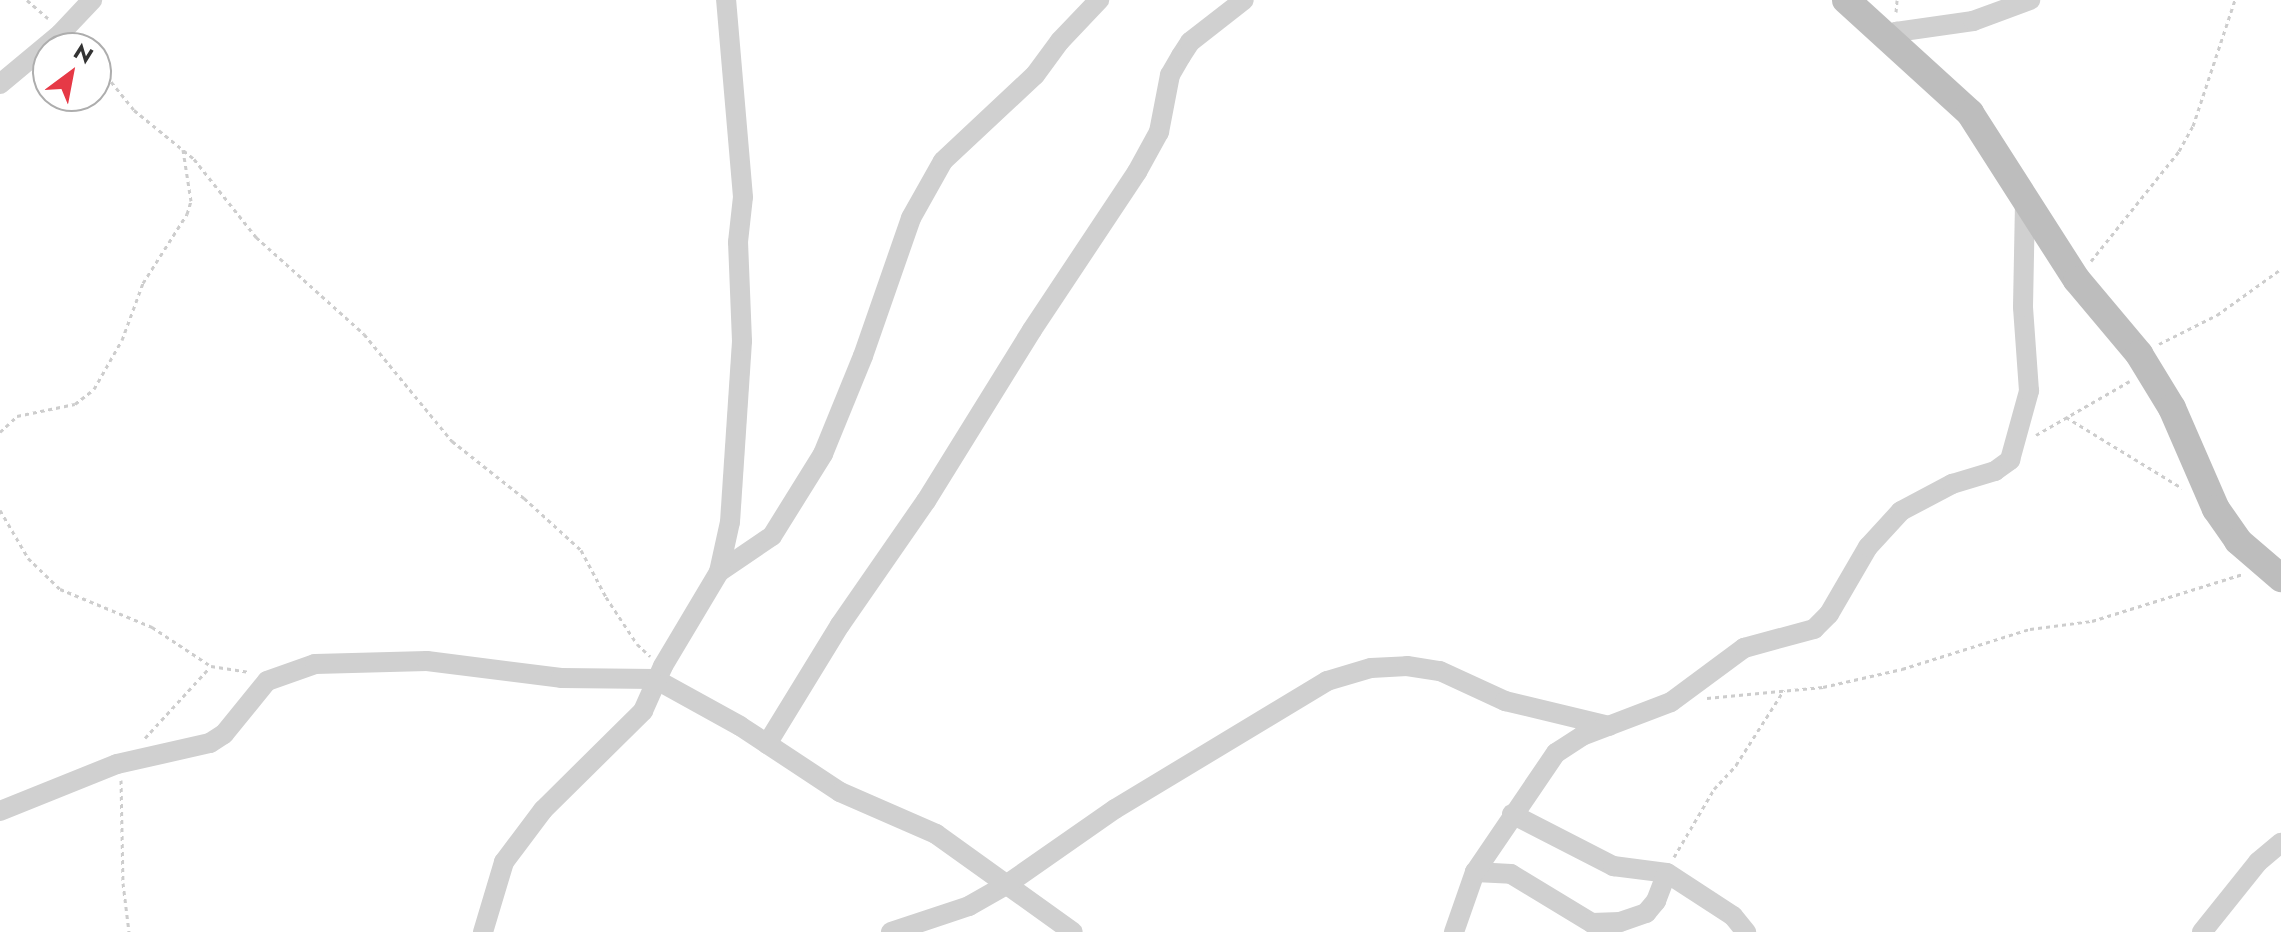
<!DOCTYPE html>
<style>
body{margin:0}
#map{position:relative;width:2281px;height:932px;overflow:hidden;background:#fff;font-family:Jost,sans-serif}
div>[style]{position:absolute}
.path>*{height:3px;margin-top:-1.5px;transform-origin:0;background:repeating-linear-gradient(90deg,#cdcdcd 0 4px,transparent 0 8px)}
.street>*{height:20px;margin:-10px;padding:0 10px;transform-origin:10px;border-radius:10px;background:#d0d0d0}
.secondary>*{height:28px;margin:-14px;padding:0 14px;transform-origin:14px;border-radius:14px;background:#bdbdbd}
span{translate:-50% -50%;white-space:nowrap;text-align:center;line-height:1.15;-webkit-text-stroke:8px #fff;paint-order:stroke}
.north{position:absolute;left:32px;top:32px;width:80px;height:80px;box-sizing:border-box;background:#fff;border:2px solid #adadad;border-radius:50%;rotate:32deg;font-size:22px;font-weight:700;line-height:32px;text-align:center;color:#333}
.north::after{content:'';display:block;margin:auto;width:28px;height:36px;background:#e63946;clip-path:polygon(50% 0,100% 100%,50% 72%,0 100%)}
</style>
<div id="map">
<div class="path">
<div style="left:27px;top:0;width:28px;rotate:41deg"></div>
<div style="left:1896px;top:12px;width:12px;rotate:-85deg"></div>
<div style="left:75px;top:42px;width:8px;rotate:45deg"></div>
<div style="left:96px;top:63px;width:60px;rotate:51deg"></div>
<div style="left:134px;top:110px;width:77px;rotate:39.2deg"></div>
<div style="left:194px;top:159px;width:100px;rotate:51.5deg"></div>
<div style="left:256px;top:237px;width:145px;rotate:41.9deg"></div>
<div style="left:364px;top:334px;width:139px;rotate:50.6deg"></div>
<div style="left:452px;top:441px;width:92px;rotate:38.4deg"></div>
<div style="left:524px;top:498px;width:77px;rotate:42.4deg"></div>
<div style="left:581px;top:550px;width:53px;rotate:62deg"></div>
<div style="left:606px;top:597px;width:56px;rotate:56.6deg"></div>
<div style="left:637px;top:644px;width:18px;rotate:43deg"></div>
<div style="left:2091px;top:261px;width:141px;rotate:-51.3deg"></div>
<div style="left:2179px;top:151px;width:29px;rotate:-61deg"></div>
<div style="left:2193px;top:126px;width:133px;rotate:-71.6deg"></div>
<div style="left:2159px;top:344px;width:65px;rotate:-26.6deg"></div>
<div style="left:2217px;top:315px;width:79px;rotate:-35.7deg"></div>
<div style="left:2066px;top:417px;width:136px;rotate:31.5deg"></div>
<div style="left:0;top:432px;width:23px;rotate:-43deg"></div>
<div style="left:17px;top:416px;width:59px;rotate:-11.7deg"></div>
<div style="left:75px;top:404px;width:24px;rotate:-38deg"></div>
<div style="left:94px;top:389px;width:56px;rotate:-60.3deg"></div>
<div style="left:122px;top:340px;width:61px;rotate:-69.8deg"></div>
<div style="left:143px;top:283px;width:82px;rotate:-57.5deg"></div>
<div style="left:187px;top:214px;width:14px;rotate:-73deg"></div>
<div style="left:191px;top:201px;width:52px;rotate:-98.9deg"></div>
<div style="left:2036px;top:435px;width:108px;rotate:-29.9deg"></div>
<div style="left:0;top:510px;width:56px;rotate:59.7deg"></div>
<div style="left:28px;top:558px;width:45px;rotate:44.1deg"></div>
<div style="left:60px;top:589px;width:100px;rotate:22.4deg"></div>
<div style="left:152px;top:627px;width:71px;rotate:33.5deg"></div>
<div style="left:211px;top:666px;width:39px;rotate:9deg"></div>
<div style="left:1707px;top:698px;width:117px;rotate:-5.4deg"></div>
<div style="left:1823px;top:687px;width:81px;rotate:-12.8deg"></div>
<div style="left:1902px;top:669px;width:134px;rotate:-17.4deg"></div>
<div style="left:2030px;top:629px;width:63px;rotate:-7.4deg"></div>
<div style="left:2092px;top:621px;width:158px;rotate:-17.3deg"></div>
<div style="left:145px;top:738px;width:96px;rotate:-47.5deg"></div>
<div style="left:121px;top:780px;width:103px;rotate:88.9deg"></div>
<div style="left:123px;top:883px;width:49px;rotate:83deg"></div>
<div style="left:1674px;top:857px;width:79px;rotate:-59.5deg"></div>
<div style="left:1714px;top:789px;width:33px;rotate:-47deg"></div>
<div style="left:1736px;top:765px;width:89px;rotate:-57.4deg"></div>
</div>
<div class="street">
<div style="left:1889px;top:37px;width:9px;rotate:-36deg"></div>
<div style="left:1896px;top:32px;width:78px;rotate:-8.1deg"></div>
<div style="left:1973px;top:21px;width:61px;rotate:-20.2deg"></div>
<div style="left:0;top:84px;width:78px;rotate:-39.8deg"></div>
<div style="left:60px;top:34px;width:47px;rotate:-46.7deg"></div>
<div style="left:719px;top:572px;width:64px;rotate:-34.2deg"></div>
<div style="left:772px;top:536px;width:97px;rotate:-58.1deg"></div>
<div style="left:823px;top:454px;width:106px;rotate:-67.8deg"></div>
<div style="left:863px;top:356px;width:146px;rotate:-70.8deg"></div>
<div style="left:911px;top:218px;width:65px;rotate:-60.7deg"></div>
<div style="left:943px;top:161px;width:126px;rotate:-43.1deg"></div>
<div style="left:1035px;top:75px;width:42px;rotate:-53.7deg"></div>
<div style="left:1060px;top:41px;width:57px;rotate:-46.4deg"></div>
<div style="left:767px;top:744px;width:140px;rotate:-58.5deg"></div>
<div style="left:840px;top:625px;width:151px;rotate:-55.3deg"></div>
<div style="left:926px;top:501px;width:201px;rotate:-58.2deg"></div>
<div style="left:1032px;top:330px;width:190px;rotate:-56.4deg"></div>
<div style="left:1137px;top:172px;width:46px;rotate:-61.2deg"></div>
<div style="left:1159px;top:132px;width:58px;rotate:-79.1deg"></div>
<div style="left:1170px;top:75px;width:22px;rotate:-60deg"></div>
<div style="left:1181px;top:56px;width:17px;rotate:-57deg"></div>
<div style="left:1190px;top:42px;width:68px;rotate:-37.9deg"></div>
<div style="left:0;top:811px;width:126px;rotate:-21.9deg"></div>
<div style="left:117px;top:764px;width:95px;rotate:-12.7deg"></div>
<div style="left:210px;top:743px;width:17px;rotate:-33deg"></div>
<div style="left:224px;top:734px;width:68px;rotate:-50.9deg"></div>
<div style="left:267px;top:681px;width:51px;rotate:-19.5deg"></div>
<div style="left:315px;top:664px;width:112px;rotate:-1.5deg"></div>
<div style="left:427px;top:661px;width:135px;rotate:7.2deg"></div>
<div style="left:561px;top:678px;width:94px;rotate:0.6deg"></div>
<div style="left:655px;top:679px;width:97px;rotate:28.9deg"></div>
<div style="left:740px;top:726px;width:120px;rotate:33.4deg"></div>
<div style="left:840px;top:792px;width:105px;rotate:23.6deg"></div>
<div style="left:936px;top:834px;width:168px;rotate:35.6deg"></div>
<div style="left:1512px;top:814px;width:114px;rotate:27.2deg"></div>
<div style="left:1613px;top:866px;width:54px;rotate:7.4deg"></div>
<div style="left:1667px;top:873px;width:79px;rotate:33.1deg"></div>
<div style="left:1733px;top:916px;width:21px;rotate:51deg"></div>
<div style="left:1475px;top:872px;width:36px;rotate:3deg"></div>
<div style="left:1511px;top:874px;width:95px;rotate:31.2deg"></div>
<div style="left:1592px;top:923px;width:28px;rotate:-2deg"></div>
<div style="left:1620px;top:922px;width:28px;rotate:-19deg"></div>
<div style="left:1646px;top:913px;width:16px;rotate:-50deg"></div>
<div style="left:1656px;top:901px;width:30px;rotate:-69deg"></div>
<div style="left:483px;top:932px;width:73px;rotate:-73.3deg"></div>
<div style="left:504px;top:862px;width:65px;rotate:-53.1deg"></div>
<div style="left:543px;top:810px;width:141px;rotate:-44.7deg"></div>
<div style="left:643px;top:711px;width:49px;rotate:-66deg"></div>
<div style="left:663px;top:666px;width:109px;rotate:-59.2deg"></div>
<div style="left:719px;top:572px;width:51px;rotate:-77.6deg"></div>
<div style="left:730px;top:522px;width:181px;rotate:-86.2deg"></div>
<div style="left:742px;top:341px;width:99px;rotate:-92.3deg"></div>
<div style="left:738px;top:242px;width:45px;rotate:-83.7deg"></div>
<div style="left:743px;top:197px;width:198px;rotate:-94.9deg"></div>
<div style="left:891px;top:932px;width:82px;rotate:-18.4deg"></div>
<div style="left:969px;top:906px;width:43px;rotate:-29.6deg"></div>
<div style="left:1006px;top:885px;width:133px;rotate:-34.9deg"></div>
<div style="left:1115px;top:809px;width:248px;rotate:-31.1deg"></div>
<div style="left:1327px;top:681px;width:46px;rotate:-16.5deg"></div>
<div style="left:1371px;top:668px;width:36px;rotate:-3deg"></div>
<div style="left:1407px;top:666px;width:33px;rotate:9deg"></div>
<div style="left:1440px;top:671px;width:72px;rotate:24.8deg"></div>
<div style="left:1505px;top:701px;width:107px;rotate:13.5deg"></div>
<div style="left:1454px;top:932px;width:64px;rotate:-70.7deg"></div>
<div style="left:1475px;top:872px;width:144px;rotate:-55.8deg"></div>
<div style="left:1556px;top:753px;width:31px;rotate:-33deg"></div>
<div style="left:1582px;top:736px;width:95px;rotate:-20.9deg"></div>
<div style="left:1671px;top:702px;width:91px;rotate:-36.5deg"></div>
<div style="left:1744px;top:648px;width:73px;rotate:-15.2deg"></div>
<div style="left:1814px;top:629px;width:21px;rotate:-45deg"></div>
<div style="left:1829px;top:614px;width:78px;rotate:-59.8deg"></div>
<div style="left:1868px;top:547px;width:49px;rotate:-47.5deg"></div>
<div style="left:1901px;top:511px;width:58px;rotate:-27.9deg"></div>
<div style="left:1952px;top:484px;width:45px;rotate:-16.8deg"></div>
<div style="left:1995px;top:471px;width:19px;rotate:-36deg"></div>
<div style="left:2010px;top:460px;width:72px;rotate:-74.6deg"></div>
<div style="left:2029px;top:391px;width:84px;rotate:-94.1deg"></div>
<div style="left:2023px;top:307px;width:107px;rotate:-88.9deg"></div>
<div style="left:2202px;top:932px;width:90px;rotate:-51.3deg"></div>
<div style="left:2258px;top:862px;width:30px;rotate:-40deg"></div>
</div>
<div class="secondary">
<div style="left:1846px;top:0;width:168px;rotate:42.3deg"></div>
<div style="left:1970px;top:113px;width:198px;rotate:57.4deg"></div>
<div style="left:2077px;top:280px;width:97px;rotate:50deg"></div>
<div style="left:2139px;top:354px;width:63px;rotate:58.6deg"></div>
<div style="left:2172px;top:408px;width:110px;rotate:66.5deg"></div>
<div style="left:2216px;top:509px;width:39px;rotate:55deg"></div>
<div style="left:2238px;top:541px;width:57px;rotate:40.7deg"></div>
</div>
<div class="north">N</div>
</div>
